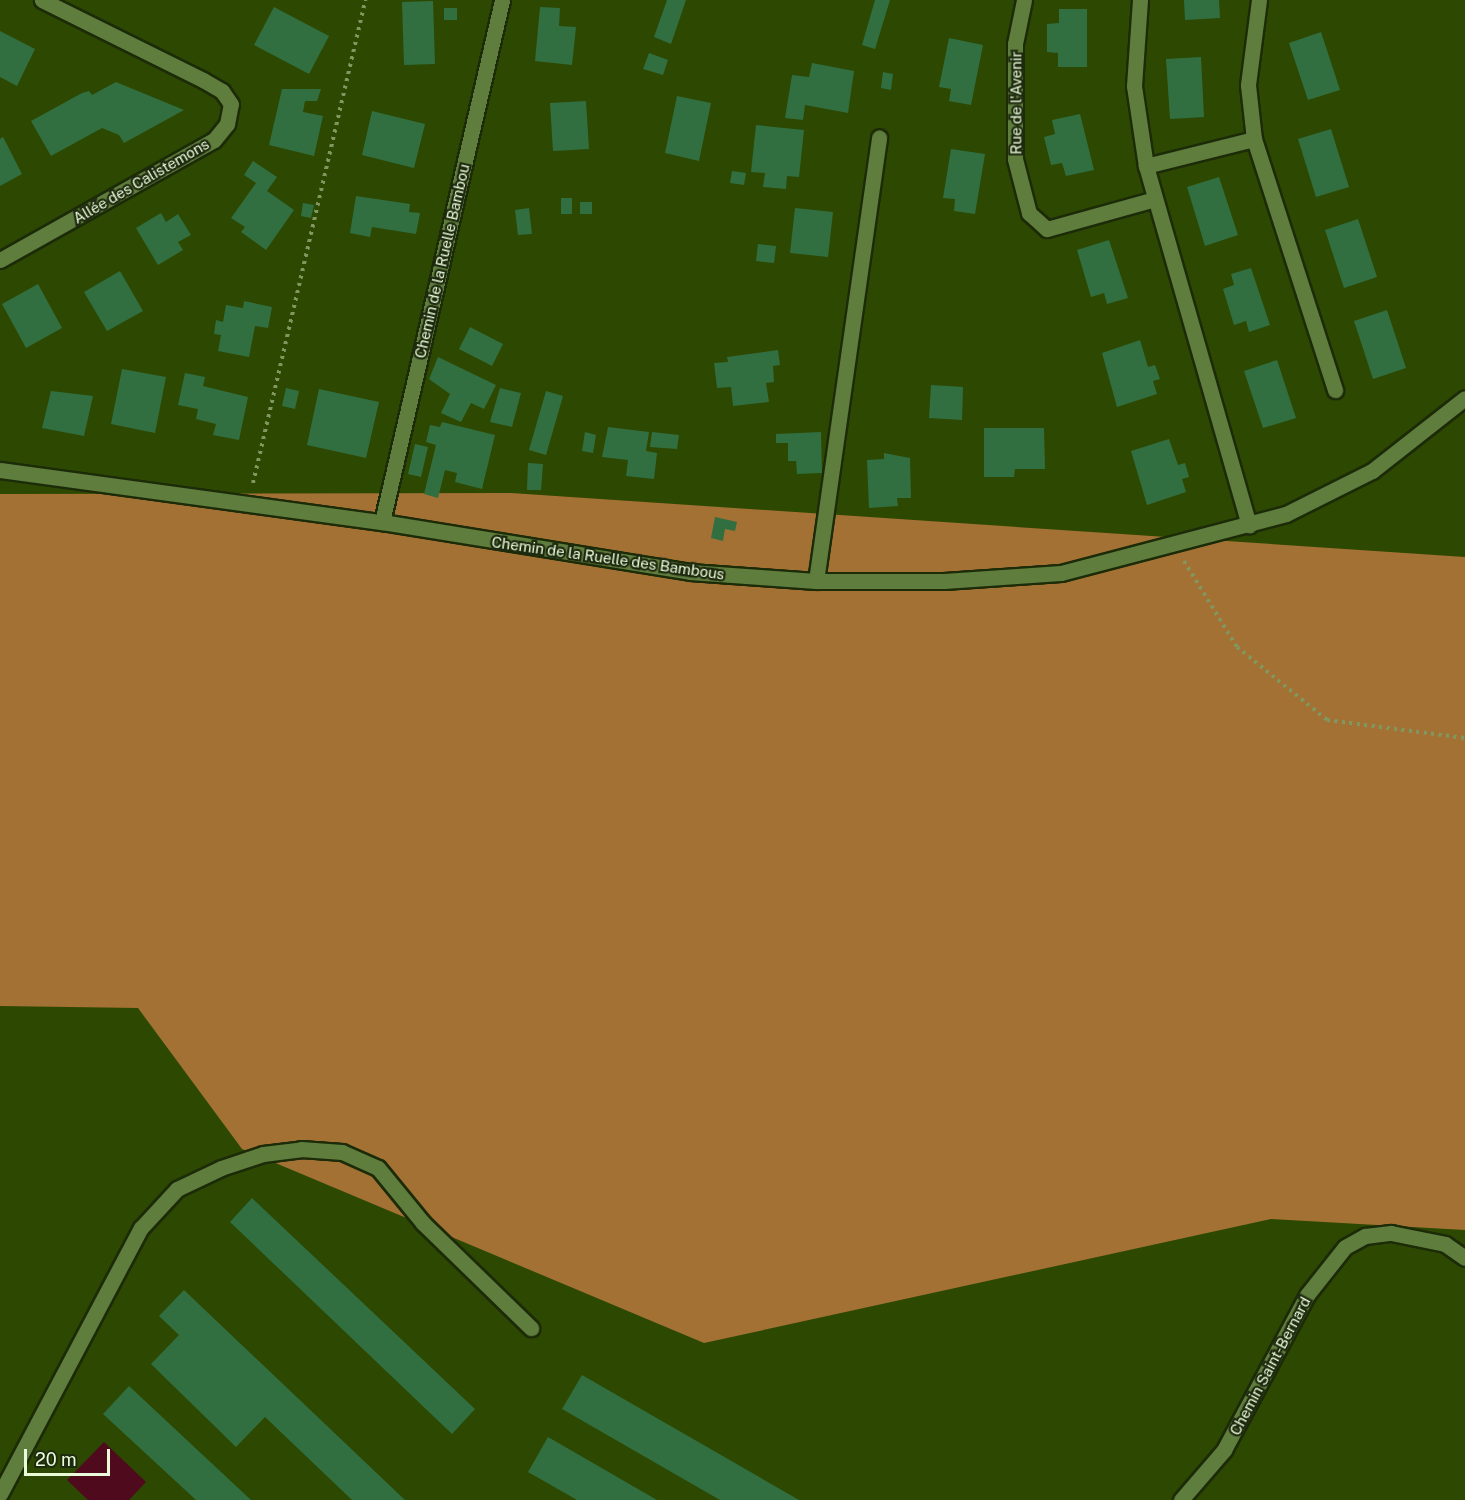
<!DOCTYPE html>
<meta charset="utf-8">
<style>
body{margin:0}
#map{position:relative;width:1465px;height:1500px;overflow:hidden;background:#2d4800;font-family:"Public Sans",sans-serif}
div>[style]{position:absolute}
.forest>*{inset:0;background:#a27133}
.water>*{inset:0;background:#4f0a1e}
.building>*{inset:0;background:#316f40}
.path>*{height:4px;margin-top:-2px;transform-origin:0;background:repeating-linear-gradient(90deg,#80975f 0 3px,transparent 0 7.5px)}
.roads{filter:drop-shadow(2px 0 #1c2b08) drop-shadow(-2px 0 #1c2b08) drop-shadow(0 2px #1c2b08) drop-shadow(0 -2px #1c2b08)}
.minor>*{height:15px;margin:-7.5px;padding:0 7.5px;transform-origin:7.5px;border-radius:7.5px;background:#5f7d3c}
.tertiary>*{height:15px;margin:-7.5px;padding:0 7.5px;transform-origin:7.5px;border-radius:7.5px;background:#5f7d3c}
span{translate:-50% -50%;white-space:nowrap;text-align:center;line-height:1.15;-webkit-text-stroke:4.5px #1e2a0f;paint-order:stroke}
.street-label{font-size:15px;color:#e9fbd8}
.scale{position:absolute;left:24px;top:1449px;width:86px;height:27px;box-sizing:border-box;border:3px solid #e9fbd8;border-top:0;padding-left:8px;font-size:18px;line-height:21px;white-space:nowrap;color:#e9fbd8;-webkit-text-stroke:4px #1e2a0f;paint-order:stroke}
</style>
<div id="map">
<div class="forest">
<div style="clip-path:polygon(511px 493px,1465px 557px,1465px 1230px,1271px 1219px,704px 1343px,242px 1149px,138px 1008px,0 1006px,0 494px)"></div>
</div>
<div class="water">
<div style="clip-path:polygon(104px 1442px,146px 1482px,129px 1500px,88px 1500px,67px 1480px)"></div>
</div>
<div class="building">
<div style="clip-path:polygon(667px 0,686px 0,671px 44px,654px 37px)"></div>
<div style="clip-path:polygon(875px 0,890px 0,875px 49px,862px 45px)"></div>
<div style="clip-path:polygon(1184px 0,1219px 0,1220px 18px,1185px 20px)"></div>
<div style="clip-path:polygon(433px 1px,435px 64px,404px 65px,402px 2px)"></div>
<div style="clip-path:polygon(274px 7px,329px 36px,309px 74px,254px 45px)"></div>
<div style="clip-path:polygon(540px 7px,560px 8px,559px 26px,576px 27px,572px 65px,535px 61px)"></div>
<div style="clip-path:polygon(444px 8px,457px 8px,457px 20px,444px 20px)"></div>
<div style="clip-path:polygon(1059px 9px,1087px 9px,1087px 67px,1058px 67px,1058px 53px,1047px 52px,1047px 24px,1059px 23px)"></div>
<div style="clip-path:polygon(0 31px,35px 49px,17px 86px,0 77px)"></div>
<div style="clip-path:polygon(1321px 32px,1340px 90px,1308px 100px,1289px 43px)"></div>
<div style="clip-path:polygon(949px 38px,983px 45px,971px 105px,949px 101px,951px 89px,939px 87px)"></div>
<div style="clip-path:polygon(649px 53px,668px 60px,663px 75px,643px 69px)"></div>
<div style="clip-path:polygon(1201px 57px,1204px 117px,1170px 119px,1166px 59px)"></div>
<div style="clip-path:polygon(812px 63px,854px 71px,848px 113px,805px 105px,803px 120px,785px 118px,792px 75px,809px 77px)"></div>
<div style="clip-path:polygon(883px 72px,893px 74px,891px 90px,881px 88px)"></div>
<div style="clip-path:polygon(116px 82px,184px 110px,124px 143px,119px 135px,102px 128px,51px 156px,31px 121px,82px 93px,89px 91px,92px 95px)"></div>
<div style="clip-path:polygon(282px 89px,321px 89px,317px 101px,305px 101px,303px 112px,323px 116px,314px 156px,269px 145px)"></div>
<div style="clip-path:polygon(677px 96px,711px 103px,699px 161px,665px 153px)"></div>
<div style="clip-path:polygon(586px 101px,589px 149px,553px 151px,550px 103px)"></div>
<div style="clip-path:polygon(372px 111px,425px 124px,414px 168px,362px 155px)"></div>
<div style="clip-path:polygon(1080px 114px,1094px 170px,1066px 176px,1062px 163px,1051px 165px,1044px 137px,1055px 134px,1052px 120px)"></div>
<div style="clip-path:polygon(756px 125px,804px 130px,799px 177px,787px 176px,786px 189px,763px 187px,765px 173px,751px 172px)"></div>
<div style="clip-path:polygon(1331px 129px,1349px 187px,1316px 197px,1298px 139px)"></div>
<div style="clip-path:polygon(3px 137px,22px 174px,0 186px,0 139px)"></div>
<div style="clip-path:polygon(951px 149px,985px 154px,975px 214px,954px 211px,955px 199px,943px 198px)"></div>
<div style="clip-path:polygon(253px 161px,277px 177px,267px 191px,294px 210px,266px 250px,241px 232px,245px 227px,231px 218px,256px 183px,244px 175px)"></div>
<div style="clip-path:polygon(732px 171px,746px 173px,744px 185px,730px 183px)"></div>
<div style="clip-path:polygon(1219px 177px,1238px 235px,1205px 246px,1187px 187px)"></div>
<div style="clip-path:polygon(356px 196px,410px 204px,409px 212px,420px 213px,416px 234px,372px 227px,370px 237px,350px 233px)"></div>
<div style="clip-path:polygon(561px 198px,572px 198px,572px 214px,561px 214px)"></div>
<div style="clip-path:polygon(580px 202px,592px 202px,592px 214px,580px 214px)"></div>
<div style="clip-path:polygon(303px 203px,314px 205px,311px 218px,301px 216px)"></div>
<div style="clip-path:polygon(529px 208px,532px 234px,518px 235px,515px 210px)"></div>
<div style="clip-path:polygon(795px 208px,833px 212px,828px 257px,790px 253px)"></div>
<div style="clip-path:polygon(161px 213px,166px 222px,178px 214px,191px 235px,178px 242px,183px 250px,158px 265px,136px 228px)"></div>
<div style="clip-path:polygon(1358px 219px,1377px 277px,1344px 288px,1325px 230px)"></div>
<div style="clip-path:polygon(1109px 240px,1128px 298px,1107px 304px,1104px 293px,1091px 297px,1077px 250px)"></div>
<div style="clip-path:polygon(758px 244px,776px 246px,774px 263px,756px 261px)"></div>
<div style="clip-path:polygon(1251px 268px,1270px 325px,1249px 332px,1246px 321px,1234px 325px,1223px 289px,1234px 285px,1231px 274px)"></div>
<div style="clip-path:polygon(120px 271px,143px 311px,107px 331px,84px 292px)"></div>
<div style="clip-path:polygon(38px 284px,62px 328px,26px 348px,2px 304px)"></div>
<div style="clip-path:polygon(244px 301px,272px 307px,268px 328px,255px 326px,249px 357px,218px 351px,221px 335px,214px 334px,216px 320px,223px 322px,226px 305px,243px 308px)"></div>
<div style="clip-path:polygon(1387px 310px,1406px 368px,1373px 379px,1354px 321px)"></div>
<div style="clip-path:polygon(470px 327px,503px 344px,492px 366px,459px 349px)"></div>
<div style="clip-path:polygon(1140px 340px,1148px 367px,1155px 365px,1160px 379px,1153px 381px,1157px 394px,1117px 407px,1102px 353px)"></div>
<div style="clip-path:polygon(778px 350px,780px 365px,773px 366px,774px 382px,766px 383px,769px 402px,733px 406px,731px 387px,717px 388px,714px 363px,728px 362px,727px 357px)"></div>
<div style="clip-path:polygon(438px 357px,496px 385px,484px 409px,471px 403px,461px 422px,441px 413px,450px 394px,429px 379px)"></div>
<div style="clip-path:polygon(1277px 360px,1296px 418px,1263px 428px,1244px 371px)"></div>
<div style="clip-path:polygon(122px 369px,166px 377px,155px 433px,111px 424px)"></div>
<div style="clip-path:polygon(185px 373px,205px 377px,203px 386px,248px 397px,239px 440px,213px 435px,216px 424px,196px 419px,198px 409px,178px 405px)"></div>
<div style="clip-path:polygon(931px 385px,963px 387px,962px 420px,929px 418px)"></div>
<div style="clip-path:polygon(286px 388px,299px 391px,295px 409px,282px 406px)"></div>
<div style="clip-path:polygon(500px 388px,521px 393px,512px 427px,490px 422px)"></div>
<div style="clip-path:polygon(319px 389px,379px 402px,366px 458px,307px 445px)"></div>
<div style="clip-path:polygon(51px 391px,93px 396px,84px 436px,42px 428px)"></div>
<div style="clip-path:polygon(546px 391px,563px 396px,546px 455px,529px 450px)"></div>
<div style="clip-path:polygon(442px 422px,495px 435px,482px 489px,455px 482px,457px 473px,445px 470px,438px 498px,424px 494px,436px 445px,426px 442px,430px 425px,440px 427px)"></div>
<div style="clip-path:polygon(608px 427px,649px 432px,646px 451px,657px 453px,654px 479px,626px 476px,628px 460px,602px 457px)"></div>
<div style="clip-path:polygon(984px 428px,1044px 428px,1045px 469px,1015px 469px,1014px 477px,984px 477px)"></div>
<div style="clip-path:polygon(585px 432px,596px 435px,593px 453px,582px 451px)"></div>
<div style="clip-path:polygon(652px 432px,679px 435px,677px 449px,650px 447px)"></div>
<div style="clip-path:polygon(821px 432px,822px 473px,797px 474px,796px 461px,788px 461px,788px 443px,776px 443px,776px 434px)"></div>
<div style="clip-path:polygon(1169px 439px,1178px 465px,1185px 463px,1189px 477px,1182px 479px,1186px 492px,1147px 505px,1131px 451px)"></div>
<div style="clip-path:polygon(415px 444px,428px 447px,421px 477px,408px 474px)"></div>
<div style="clip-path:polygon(884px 453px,910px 458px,911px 498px,897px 498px,898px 506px,869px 508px,867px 460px,884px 459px)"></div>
<div style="clip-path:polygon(528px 463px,543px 464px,541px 490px,527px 490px)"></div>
<div style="clip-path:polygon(715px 517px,737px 522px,735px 531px,725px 529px,723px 541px,711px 538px)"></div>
<div style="clip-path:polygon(252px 1198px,475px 1409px,452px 1434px,230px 1222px)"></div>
<div style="clip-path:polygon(184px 1290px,405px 1500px,352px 1500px,265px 1417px,236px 1447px,151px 1364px,179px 1335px,159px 1316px)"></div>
<div style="clip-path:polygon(582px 1375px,799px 1500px,720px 1500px,562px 1409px)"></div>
<div style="clip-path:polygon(129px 1386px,251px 1500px,196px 1500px,103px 1414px)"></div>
<div style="clip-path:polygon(548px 1437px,657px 1500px,577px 1500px,528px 1472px)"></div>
</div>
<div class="path">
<div style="left:253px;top:483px;width:496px;rotate:-76.9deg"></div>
<div style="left:1184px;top:561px;width:101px;rotate:58.4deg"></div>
<div style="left:1237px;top:647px;width:116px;rotate:39deg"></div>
<div style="left:1327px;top:720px;width:139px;rotate:7.4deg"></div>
</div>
<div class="roads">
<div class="minor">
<div style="left:1024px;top:0;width:45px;rotate:101.6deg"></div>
<div style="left:1015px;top:44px;width:115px;rotate:90deg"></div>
<div style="left:1015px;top:159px;width:56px;rotate:75.5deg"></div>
<div style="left:1029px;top:213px;width:24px;rotate:42deg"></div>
<div style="left:1047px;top:229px;width:112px;rotate:-15.5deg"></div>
<div style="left:1140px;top:0;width:86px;rotate:94deg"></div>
<div style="left:1134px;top:86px;width:81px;rotate:81.5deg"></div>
<div style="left:1146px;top:166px;width:374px;rotate:74deg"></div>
<div style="left:1259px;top:0;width:86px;rotate:97.4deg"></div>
<div style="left:1248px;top:85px;width:54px;rotate:83.7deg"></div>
<div style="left:1254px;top:139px;width:264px;rotate:72.1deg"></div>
<div style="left:1146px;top:166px;width:111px;rotate:-14deg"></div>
<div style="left:0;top:260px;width:245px;rotate:-29.3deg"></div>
<div style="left:214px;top:140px;width:21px;rotate:-51deg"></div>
<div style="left:227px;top:124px;width:20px;rotate:-79deg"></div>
<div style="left:231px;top:104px;width:16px;rotate:-125deg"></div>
<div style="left:222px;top:91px;width:22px;rotate:-150deg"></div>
<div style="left:203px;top:80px;width:180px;rotate:-153.6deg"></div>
<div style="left:382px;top:522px;width:536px;rotate:-77.05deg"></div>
<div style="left:816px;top:581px;width:448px;rotate:-81.9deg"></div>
<div style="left:0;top:1494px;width:301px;rotate:-62.1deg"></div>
<div style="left:141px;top:1228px;width:53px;rotate:-47.3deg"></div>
<div style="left:177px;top:1189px;width:49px;rotate:-25.5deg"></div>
<div style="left:221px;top:1168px;width:44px;rotate:-18.4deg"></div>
<div style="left:263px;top:1154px;width:38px;rotate:-7deg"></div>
<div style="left:301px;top:1149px;width:41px;rotate:4.2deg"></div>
<div style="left:342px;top:1152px;width:39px;rotate:24deg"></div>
<div style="left:378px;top:1168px;width:71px;rotate:50.7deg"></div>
<div style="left:423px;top:1223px;width:151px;rotate:44.2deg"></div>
<div style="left:1181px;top:1500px;width:66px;rotate:-49.3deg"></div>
<div style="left:1224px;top:1450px;width:176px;rotate:-61.8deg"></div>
<div style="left:1307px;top:1295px;width:61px;rotate:-51.6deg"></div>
<div style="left:1345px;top:1247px;width:23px;rotate:-29deg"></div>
<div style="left:1365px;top:1236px;width:26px;rotate:-7deg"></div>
<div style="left:1391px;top:1233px;width:55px;rotate:11.5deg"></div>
<div style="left:1445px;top:1244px;width:24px;rotate:35deg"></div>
</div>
<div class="tertiary">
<div style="left:0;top:470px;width:386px;rotate:7.8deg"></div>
<div style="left:382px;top:522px;width:312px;rotate:9.2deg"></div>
<div style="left:690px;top:572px;width:126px;rotate:4.1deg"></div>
<div style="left:816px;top:581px;width:128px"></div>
<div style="left:944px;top:581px;width:117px;rotate:-3.9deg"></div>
<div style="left:1061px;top:573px;width:233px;rotate:-14.7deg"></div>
<div style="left:1286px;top:514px;width:96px;rotate:-26.6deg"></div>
<div style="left:1372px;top:471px;width:118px;rotate:-38.1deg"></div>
</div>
</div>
<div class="street-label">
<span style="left:1016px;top:103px;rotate:-90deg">Rue de l'Avenir</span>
<span style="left:141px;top:181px;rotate:-30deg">Allée des Calistemons</span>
<span style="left:442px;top:261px;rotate:-77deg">Chemin de la Ruelle Bambou</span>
<span style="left:608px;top:558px;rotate:8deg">Chemin de la Ruelle des Bambous</span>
<span style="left:1270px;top:1366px;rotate:-62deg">Chemin Saint-Bernard</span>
</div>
<div class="scale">20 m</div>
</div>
